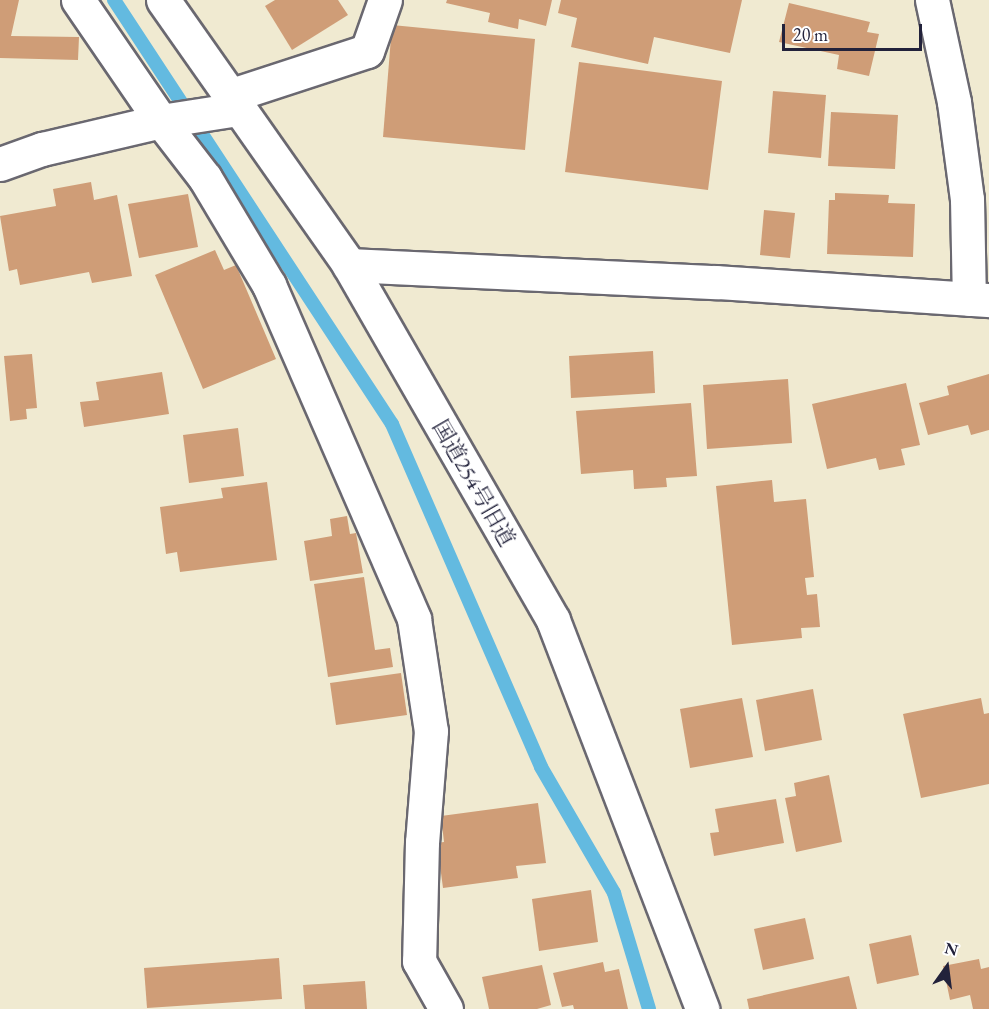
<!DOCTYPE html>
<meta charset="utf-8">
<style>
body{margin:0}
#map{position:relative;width:989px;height:1009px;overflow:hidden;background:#f0ead1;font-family:"EB Garamond","Noto Serif JP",serif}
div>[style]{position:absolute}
.stream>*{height:14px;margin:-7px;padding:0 7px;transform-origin:7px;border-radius:7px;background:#63bae0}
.building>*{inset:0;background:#cf9d77}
.roads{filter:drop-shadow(2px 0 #6a6870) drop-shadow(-2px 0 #6a6870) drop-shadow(0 2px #6a6870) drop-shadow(0 -2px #6a6870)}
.minor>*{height:33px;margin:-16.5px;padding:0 16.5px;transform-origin:16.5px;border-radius:16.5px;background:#fff}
span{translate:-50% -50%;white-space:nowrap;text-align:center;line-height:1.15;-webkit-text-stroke:6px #fff;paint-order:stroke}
.street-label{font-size:22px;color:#22223b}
.north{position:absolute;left:917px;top:937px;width:60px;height:60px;-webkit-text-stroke:4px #fff;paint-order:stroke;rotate:14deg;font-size:16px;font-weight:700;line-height:24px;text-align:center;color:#22223b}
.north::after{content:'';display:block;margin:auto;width:21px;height:27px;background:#22223b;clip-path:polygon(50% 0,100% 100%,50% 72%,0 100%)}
.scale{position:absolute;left:782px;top:24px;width:140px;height:27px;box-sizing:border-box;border:3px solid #22223b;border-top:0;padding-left:8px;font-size:18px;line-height:21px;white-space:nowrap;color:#22223b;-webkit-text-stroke:4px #fff;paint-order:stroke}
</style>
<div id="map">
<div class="stream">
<div style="left:114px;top:0;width:507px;rotate:56.75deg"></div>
<div style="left:392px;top:424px;width:374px;rotate:66.5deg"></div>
<div style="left:541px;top:767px;width:146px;rotate:59.9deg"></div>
<div style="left:614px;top:893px;width:121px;rotate:73.2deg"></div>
</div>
<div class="building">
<div style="clip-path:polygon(0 0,19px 0,11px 36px,79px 37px,78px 60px,0 58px)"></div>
<div style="clip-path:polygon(275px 0,338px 0,348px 15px,292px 50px,265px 6px)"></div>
<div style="clip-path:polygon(447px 0,552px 0,546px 26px,519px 19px,518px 29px,488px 22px,490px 13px,446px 3px)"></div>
<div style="clip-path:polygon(561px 0,742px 0,730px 53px,654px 37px,648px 64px,571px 47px,577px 18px,558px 13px)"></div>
<div style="clip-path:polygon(789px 3px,870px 22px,867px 32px,879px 34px,869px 76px,837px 69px,839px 55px,779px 42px)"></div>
<div style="clip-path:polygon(392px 25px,535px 39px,525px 150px,383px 137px)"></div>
<div style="clip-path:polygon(579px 62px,722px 81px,708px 190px,565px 172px)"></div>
<div style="clip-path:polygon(773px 91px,826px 95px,821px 158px,768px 153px)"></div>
<div style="clip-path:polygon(831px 112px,898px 115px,895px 169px,828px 166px)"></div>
<div style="clip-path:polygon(91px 182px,94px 200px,117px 195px,132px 276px,92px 283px,89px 272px,20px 285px,17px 269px,9px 271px,0 216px,56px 206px,53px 189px)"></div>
<div style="clip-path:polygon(835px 193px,889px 195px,888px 203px,915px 204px,913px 257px,827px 254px,829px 200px,835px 200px)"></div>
<div style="clip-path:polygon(188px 194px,198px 247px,139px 258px,128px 204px)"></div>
<div style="clip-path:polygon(764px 210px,795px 213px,790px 258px,760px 255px)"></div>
<div style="clip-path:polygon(215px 250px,224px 270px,236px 265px,276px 359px,203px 389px,155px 275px)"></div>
<div style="clip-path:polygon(653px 351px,655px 393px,571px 398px,569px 356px)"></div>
<div style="clip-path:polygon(32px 354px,37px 408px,26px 409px,27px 419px,10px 421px,4px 356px)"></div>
<div style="clip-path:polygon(162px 372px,169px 414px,84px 427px,80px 402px,99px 400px,96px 382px)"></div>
<div style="clip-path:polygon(989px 374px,989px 430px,971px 435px,968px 425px,928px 435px,919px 403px,949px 395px,947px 386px)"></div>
<div style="clip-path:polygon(788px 379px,792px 443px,707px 449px,703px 385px)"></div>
<div style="clip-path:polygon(906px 383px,920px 445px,901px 449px,905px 465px,879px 470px,876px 458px,827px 469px,812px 404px)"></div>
<div style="clip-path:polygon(691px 403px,697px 476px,666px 478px,667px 487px,634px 489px,633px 470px,581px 474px,576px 411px)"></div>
<div style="clip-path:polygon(238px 428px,244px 476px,189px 483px,183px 435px)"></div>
<div style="clip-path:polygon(772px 480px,774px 502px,806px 499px,814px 577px,805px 578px,807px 595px,817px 594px,820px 627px,801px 628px,802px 638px,732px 645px,716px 486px)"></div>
<div style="clip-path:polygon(267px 482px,277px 560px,180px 572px,177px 552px,166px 554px,160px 507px,223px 498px,221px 488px)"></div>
<div style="clip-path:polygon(347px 516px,350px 534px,356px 533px,363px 573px,310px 581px,304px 541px,332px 536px,330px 519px)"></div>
<div style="clip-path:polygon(364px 577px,375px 650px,390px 648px,393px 667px,328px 677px,314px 584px)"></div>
<div style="clip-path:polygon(401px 673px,407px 715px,336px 725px,330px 683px)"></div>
<div style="clip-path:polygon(813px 689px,822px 740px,765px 751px,756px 700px)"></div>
<div style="clip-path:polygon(742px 698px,753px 757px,690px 768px,680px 709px)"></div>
<div style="clip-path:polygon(981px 698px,984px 714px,989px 713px,989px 784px,921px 798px,903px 714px)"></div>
<div style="clip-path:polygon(829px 775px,842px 842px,796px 852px,785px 798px,796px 796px,794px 783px)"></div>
<div style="clip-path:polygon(776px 799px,784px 843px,714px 856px,710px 833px,719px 832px,715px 809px)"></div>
<div style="clip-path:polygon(538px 803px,546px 863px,516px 866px,518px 878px,443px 888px,437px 843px,444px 842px,441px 816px)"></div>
<div style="clip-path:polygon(591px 890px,598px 942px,539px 951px,532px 899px)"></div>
<div style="clip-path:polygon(805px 918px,814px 959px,763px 970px,754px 929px)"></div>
<div style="clip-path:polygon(911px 935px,919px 975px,877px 984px,869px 944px)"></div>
<div style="clip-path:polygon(279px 958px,282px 999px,147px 1008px,144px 968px)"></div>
<div style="clip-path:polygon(979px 959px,981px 969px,989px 967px,989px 1009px,973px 1009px,970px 995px,950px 1000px,943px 966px)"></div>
<div style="clip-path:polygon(603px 962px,605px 972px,619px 969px,628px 1009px,574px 1009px,573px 1005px,562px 1007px,553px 973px)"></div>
<div style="clip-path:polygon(542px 965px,551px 1005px,537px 1009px,489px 1009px,482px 977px)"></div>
<div style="clip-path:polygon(849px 976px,857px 1009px,749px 1009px,747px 999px)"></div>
<div style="clip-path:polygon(365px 981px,367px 1009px,305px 1009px,303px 985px)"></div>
</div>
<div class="roads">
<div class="minor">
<div style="left:78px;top:0;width:147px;rotate:55.6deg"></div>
<div style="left:161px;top:121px;width:72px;rotate:52.3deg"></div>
<div style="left:205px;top:178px;width:125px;rotate:59.1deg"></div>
<div style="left:269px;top:285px;width:364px;rotate:66.5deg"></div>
<div style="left:414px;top:619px;width:113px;rotate:81.4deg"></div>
<div style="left:431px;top:731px;width:111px;rotate:94.6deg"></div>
<div style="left:422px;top:842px;width:119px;rotate:91.4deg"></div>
<div style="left:419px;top:961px;width:55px;rotate:60.6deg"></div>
<div style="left:163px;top:0;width:324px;rotate:54.9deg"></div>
<div style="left:349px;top:265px;width:409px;rotate:60.1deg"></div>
<div style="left:553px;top:620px;width:417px;rotate:69deg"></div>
<div style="left:932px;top:0;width:104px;rotate:77.8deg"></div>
<div style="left:954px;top:102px;width:98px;rotate:82.4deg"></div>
<div style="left:967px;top:199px;width:100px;rotate:88.9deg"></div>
<div style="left:229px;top:96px;width:145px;rotate:-18.1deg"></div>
<div style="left:367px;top:51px;width:54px;rotate:-70.6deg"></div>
<div style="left:0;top:164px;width:45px;rotate:-19.7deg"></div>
<div style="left:42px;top:149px;width:122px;rotate:-13.2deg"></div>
<div style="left:161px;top:121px;width:78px;rotate:-8.9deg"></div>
<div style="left:349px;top:265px;width:367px;rotate:2.7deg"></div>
<div style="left:716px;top:282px;width:274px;rotate:3.8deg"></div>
</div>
</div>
<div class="street-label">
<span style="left:474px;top:483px;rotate:60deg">国道254号旧道</span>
</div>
<div class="north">N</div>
<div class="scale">20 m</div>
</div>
